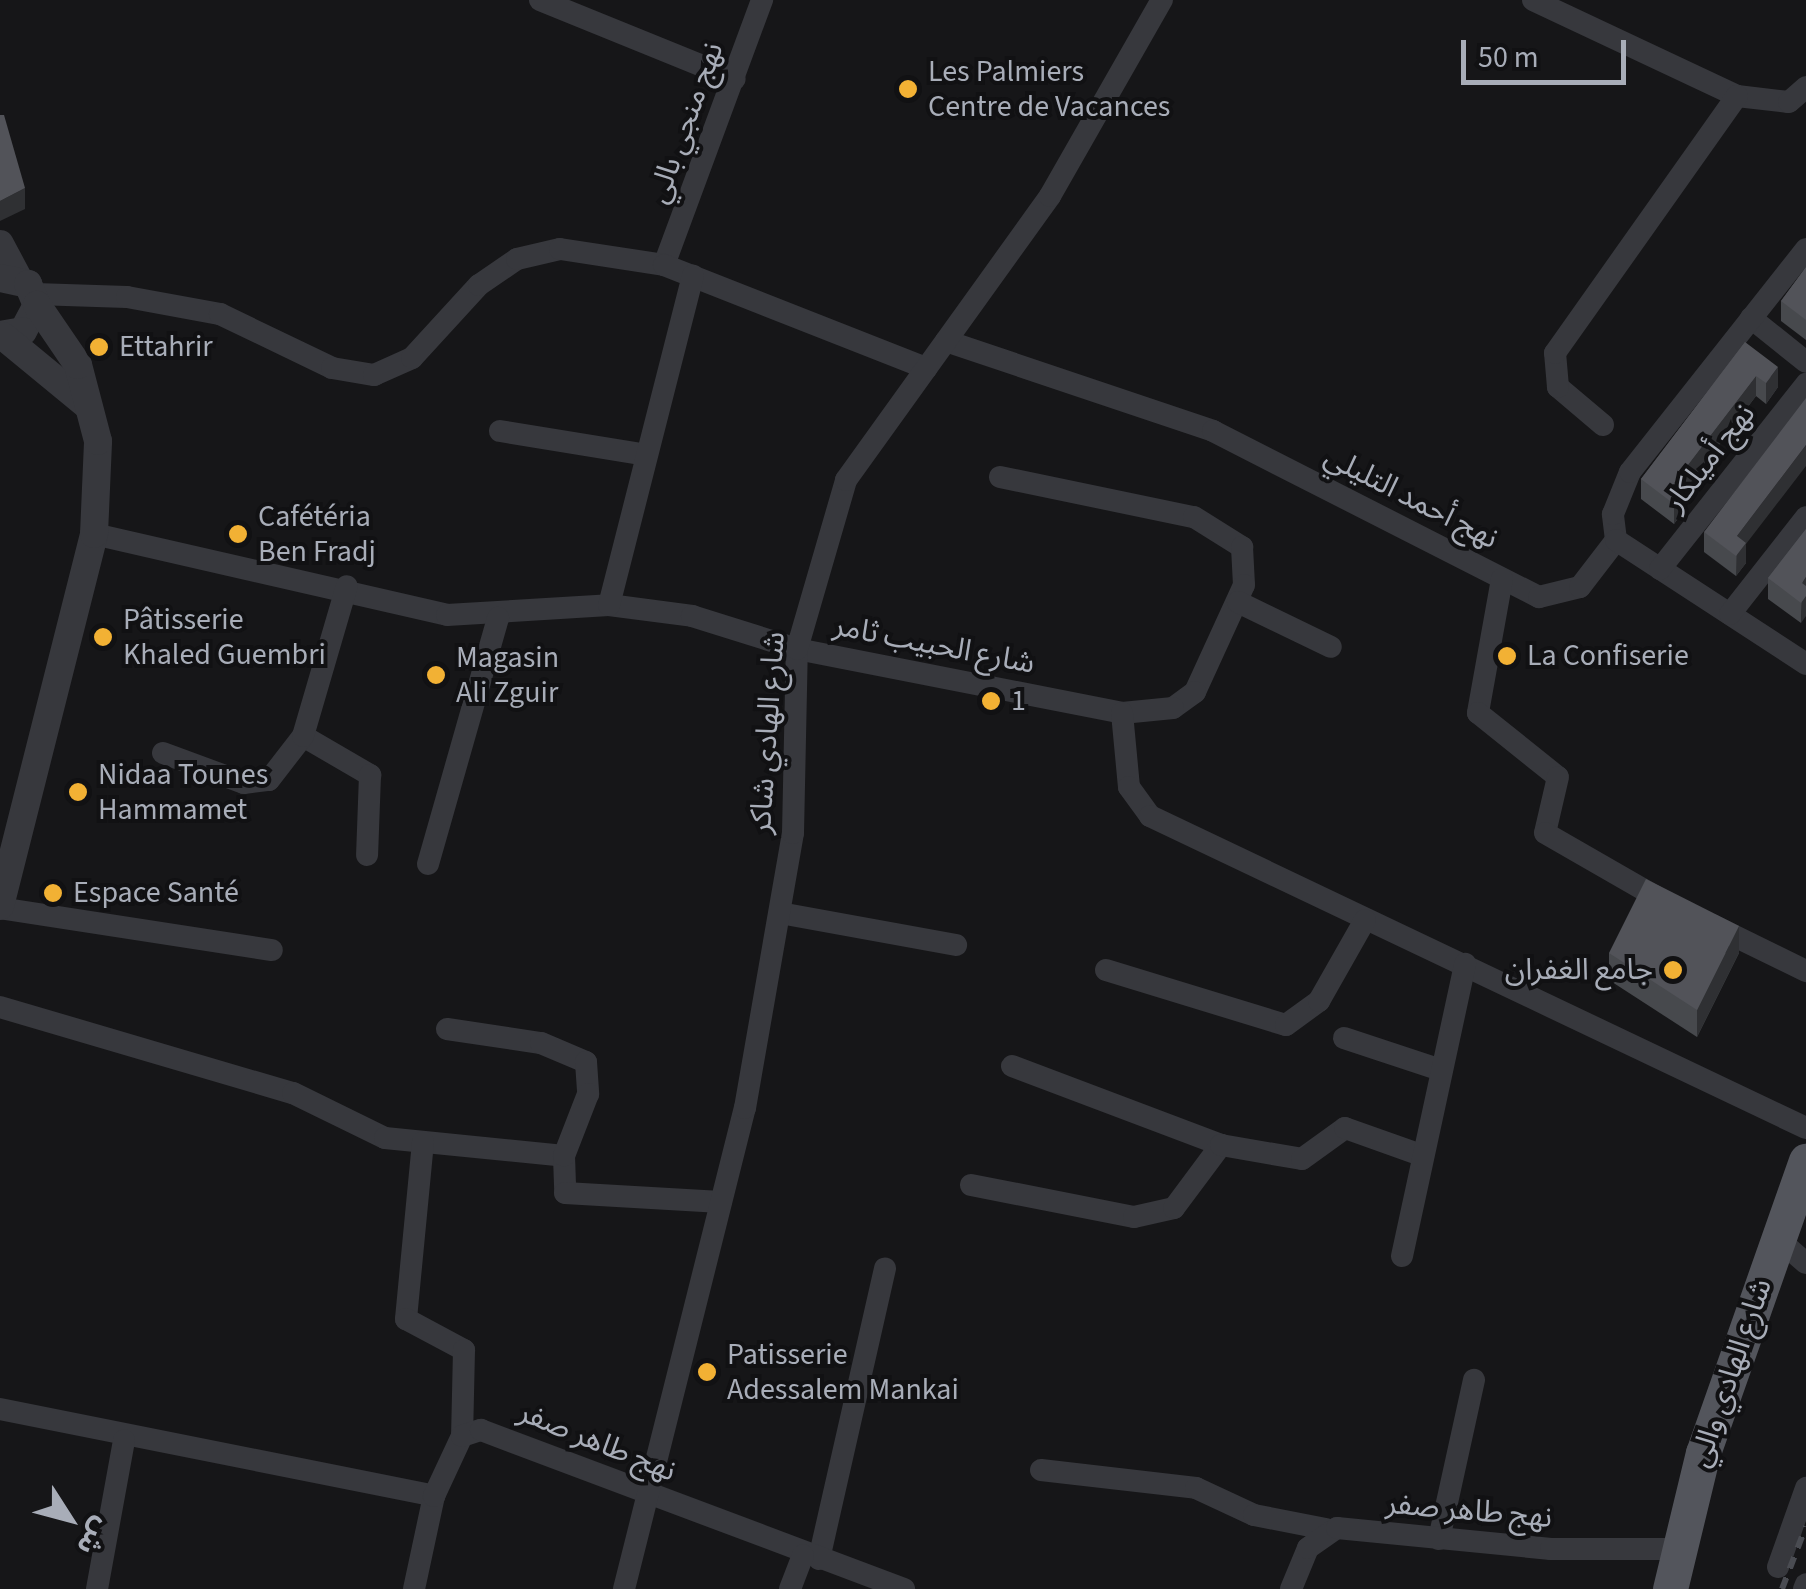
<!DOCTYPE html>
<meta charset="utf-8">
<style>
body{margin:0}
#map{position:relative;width:1806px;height:1589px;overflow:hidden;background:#161618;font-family:"Source Sans 3","Noto Sans Arabic",sans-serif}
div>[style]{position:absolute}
.minor>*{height:22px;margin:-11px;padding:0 11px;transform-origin:11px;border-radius:11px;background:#37383d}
.tertiary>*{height:28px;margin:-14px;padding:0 14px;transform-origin:14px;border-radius:14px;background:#37383d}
.primary>*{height:35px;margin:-17.5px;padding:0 17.5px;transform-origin:17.5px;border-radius:17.5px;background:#53555c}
.rail>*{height:6px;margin-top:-3px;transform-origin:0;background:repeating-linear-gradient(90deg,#4a4c52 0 12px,transparent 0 22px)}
.wall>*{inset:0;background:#47494d}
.shaded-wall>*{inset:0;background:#2f3033}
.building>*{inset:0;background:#525359}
.dots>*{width:28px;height:28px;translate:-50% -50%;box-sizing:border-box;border:5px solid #111113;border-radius:50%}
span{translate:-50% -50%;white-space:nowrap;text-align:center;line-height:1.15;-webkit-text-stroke:8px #111113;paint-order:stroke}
.poi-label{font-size:30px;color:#a8adb8}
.left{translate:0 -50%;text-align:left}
.right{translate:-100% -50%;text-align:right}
.street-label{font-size:30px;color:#a8adb8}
.north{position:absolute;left:20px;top:1469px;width:100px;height:100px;-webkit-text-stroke:8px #111113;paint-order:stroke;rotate:126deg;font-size:28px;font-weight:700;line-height:40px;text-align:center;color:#a8adb8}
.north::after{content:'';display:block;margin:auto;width:35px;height:45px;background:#a8adb8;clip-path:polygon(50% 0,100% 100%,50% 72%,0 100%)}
.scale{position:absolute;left:1461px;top:40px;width:165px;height:45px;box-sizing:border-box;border:5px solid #a8adb8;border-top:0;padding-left:12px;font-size:30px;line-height:35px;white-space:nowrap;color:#a8adb8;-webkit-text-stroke:8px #111113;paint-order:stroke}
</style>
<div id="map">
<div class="minor">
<div style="left:540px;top:0;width:210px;rotate:22.1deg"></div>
<div style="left:1533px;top:0;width:225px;rotate:25.2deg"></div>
<div style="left:1737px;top:96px;width:52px;rotate:6.6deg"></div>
<div style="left:1789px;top:102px;width:23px;rotate:-41deg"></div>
<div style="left:664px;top:265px;width:283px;rotate:-69.7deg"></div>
<div style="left:35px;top:294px;width:92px;rotate:1.9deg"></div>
<div style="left:127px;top:297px;width:95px;rotate:10.4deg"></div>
<div style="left:220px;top:314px;width:124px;rotate:25.7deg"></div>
<div style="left:332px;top:368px;width:43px;rotate:9.5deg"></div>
<div style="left:374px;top:375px;width:42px;rotate:-24.1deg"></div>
<div style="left:412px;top:358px;width:99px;rotate:-47.5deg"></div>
<div style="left:479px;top:285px;width:46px;rotate:-34.4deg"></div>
<div style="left:517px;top:259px;width:44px;rotate:-13.1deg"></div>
<div style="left:560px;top:249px;width:105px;rotate:8.7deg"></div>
<div style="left:664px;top:265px;width:282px;rotate:21.5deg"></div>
<div style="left:1751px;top:318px;width:70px;rotate:38.7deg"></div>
<div style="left:946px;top:341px;width:282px;rotate:18.6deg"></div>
<div style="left:1213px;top:431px;width:366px;rotate:27deg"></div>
<div style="left:1539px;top:597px;width:42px;rotate:-13.7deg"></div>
<div style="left:1580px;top:587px;width:59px;rotate:-52.5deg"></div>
<div style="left:1603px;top:425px;width:59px;rotate:-139.8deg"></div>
<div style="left:1558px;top:387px;width:34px;rotate:-95deg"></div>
<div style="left:1555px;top:353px;width:315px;rotate:-54.7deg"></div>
<div style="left:500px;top:431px;width:142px;rotate:9.3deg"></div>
<div style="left:1000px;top:477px;width:198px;rotate:11.7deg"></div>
<div style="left:1194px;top:517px;width:57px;rotate:32deg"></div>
<div style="left:1242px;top:547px;width:38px;rotate:87deg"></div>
<div style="left:1244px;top:585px;width:118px;rotate:114.6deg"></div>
<div style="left:1195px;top:692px;width:27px;rotate:144deg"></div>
<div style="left:1173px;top:708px;width:51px;rotate:174.4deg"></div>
<div style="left:94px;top:534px;width:362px;rotate:12.9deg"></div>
<div style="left:447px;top:615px;width:162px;rotate:-3.5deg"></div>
<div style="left:609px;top:605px;width:84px;rotate:7.5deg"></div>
<div style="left:692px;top:616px;width:110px;rotate:17.4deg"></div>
<div style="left:797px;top:649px;width:331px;rotate:11.1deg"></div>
<div style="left:1122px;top:713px;width:74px;rotate:84.6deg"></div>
<div style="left:1129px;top:787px;width:36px;rotate:54deg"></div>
<div style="left:1150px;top:816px;width:726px;rotate:25.44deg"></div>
<div style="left:1616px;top:540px;width:26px;rotate:-97deg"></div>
<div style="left:1613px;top:514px;width:45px;rotate:-68deg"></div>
<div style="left:1630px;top:472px;width:284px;rotate:-51.7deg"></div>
<div style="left:1616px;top:540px;width:227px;rotate:33.1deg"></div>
<div style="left:1660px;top:569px;width:236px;rotate:-51.7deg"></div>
<div style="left:1502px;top:579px;width:136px;rotate:100.2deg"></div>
<div style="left:1478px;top:713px;width:102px;rotate:38.7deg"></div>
<div style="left:1558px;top:777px;width:57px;rotate:103.1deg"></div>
<div style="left:1545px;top:833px;width:138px;rotate:29.9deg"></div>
<div style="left:1238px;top:602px;width:103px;rotate:25.8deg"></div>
<div style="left:609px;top:605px;width:340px;rotate:-75.7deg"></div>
<div style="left:1730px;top:614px;width:123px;rotate:-51.9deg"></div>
<div style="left:303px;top:736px;width:78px;rotate:30.2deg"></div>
<div style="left:370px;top:775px;width:80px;rotate:92.1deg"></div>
<div style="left:163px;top:753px;width:86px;rotate:20.3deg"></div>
<div style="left:244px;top:783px;width:25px;rotate:-7deg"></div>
<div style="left:269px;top:780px;width:56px;rotate:-52.3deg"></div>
<div style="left:303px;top:736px;width:156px;rotate:-73.7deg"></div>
<div style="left:428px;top:864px;width:256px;rotate:-74.1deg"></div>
<div style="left:0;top:908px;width:275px;rotate:8.8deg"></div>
<div style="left:780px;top:913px;width:179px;rotate:10.3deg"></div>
<div style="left:1712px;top:925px;width:105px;rotate:26.1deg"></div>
<div style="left:1106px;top:970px;width:188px;rotate:17deg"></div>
<div style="left:1286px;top:1025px;width:41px;rotate:-36deg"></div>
<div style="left:1319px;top:1001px;width:93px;rotate:-60.4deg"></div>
<div style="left:0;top:1007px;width:305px;rotate:16.4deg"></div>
<div style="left:293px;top:1093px;width:102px;rotate:26.1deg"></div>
<div style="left:385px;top:1138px;width:180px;rotate:5.7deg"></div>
<div style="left:564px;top:1156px;width:37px;rotate:88deg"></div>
<div style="left:565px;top:1193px;width:156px;rotate:3.3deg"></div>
<div style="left:447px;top:1029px;width:95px;rotate:8.5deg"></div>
<div style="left:541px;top:1043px;width:49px;rotate:22.9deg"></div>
<div style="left:586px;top:1062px;width:32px;rotate:86deg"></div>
<div style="left:588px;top:1094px;width:66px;rotate:111.2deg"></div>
<div style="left:1344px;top:1038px;width:102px;rotate:18.3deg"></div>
<div style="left:1012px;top:1066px;width:223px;rotate:20.7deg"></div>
<div style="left:423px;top:1142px;width:178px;rotate:95.5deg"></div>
<div style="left:406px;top:1319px;width:66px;rotate:28.1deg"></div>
<div style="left:464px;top:1350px;width:86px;rotate:91.3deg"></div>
<div style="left:971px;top:1185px;width:166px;rotate:11.1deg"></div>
<div style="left:1134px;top:1217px;width:41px;rotate:-12.7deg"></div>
<div style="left:1174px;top:1208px;width:79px;rotate:-53.3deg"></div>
<div style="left:1221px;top:1145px;width:82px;rotate:9.8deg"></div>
<div style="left:1302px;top:1159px;width:53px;rotate:-35.8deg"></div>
<div style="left:1345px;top:1128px;width:81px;rotate:19.6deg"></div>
<div style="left:1777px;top:1238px;width:38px;rotate:41deg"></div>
<div style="left:1402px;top:1256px;width:299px;rotate:-77.8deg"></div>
<div style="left:0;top:1409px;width:443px;rotate:11.3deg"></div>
<div style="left:1041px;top:1470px;width:156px;rotate:6.6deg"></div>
<div style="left:1196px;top:1488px;width:64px;rotate:25deg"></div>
<div style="left:1254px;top:1515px;width:73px;rotate:11deg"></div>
<div style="left:1439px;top:1539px;width:163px;rotate:-77.6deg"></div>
<div style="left:819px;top:1559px;width:298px;rotate:-77.2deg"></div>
<div style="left:1778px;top:1567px;width:84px;rotate:-70.5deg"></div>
<div style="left:97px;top:1589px;width:151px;rotate:-79.7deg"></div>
<div style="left:414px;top:1589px;width:95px;rotate:-77.9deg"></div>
<div style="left:434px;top:1496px;width:66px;rotate:-65deg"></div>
<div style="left:462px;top:1436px;width:20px;rotate:-18deg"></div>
<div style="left:481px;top:1430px;width:452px;rotate:20.6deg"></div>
<div style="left:624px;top:1589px;width:496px;rotate:-75.9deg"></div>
<div style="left:745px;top:1108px;width:279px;rotate:-80.1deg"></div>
<div style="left:793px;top:833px;width:184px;rotate:-88.8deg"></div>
<div style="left:797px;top:649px;width:176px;rotate:-73.8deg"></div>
<div style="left:846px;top:480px;width:350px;rotate:-54.3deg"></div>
<div style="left:1050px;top:196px;width:226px;rotate:-60.3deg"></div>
<div style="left:790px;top:1589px;width:36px;rotate:-69deg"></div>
<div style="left:1291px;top:1589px;width:44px;rotate:-67.5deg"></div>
<div style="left:1308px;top:1548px;width:35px;rotate:-35deg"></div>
<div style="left:1337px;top:1528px;width:215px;rotate:5.6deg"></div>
<div style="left:1551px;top:1549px;width:125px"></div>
<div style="left:1804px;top:1589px;width:5px;rotate:-68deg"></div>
</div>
<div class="tertiary">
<div style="left:0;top:244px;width:38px;rotate:62deg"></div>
<div style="left:0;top:278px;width:29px;rotate:12deg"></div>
<div style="left:28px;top:284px;width:23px;rotate:67deg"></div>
<div style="left:37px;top:305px;width:30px;rotate:118deg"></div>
<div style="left:23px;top:331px;width:23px;rotate:170deg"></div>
<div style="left:3px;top:336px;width:110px;rotate:39.5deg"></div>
<div style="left:0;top:906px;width:384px;rotate:-75.8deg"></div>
<div style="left:94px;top:534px;width:93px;rotate:-87.5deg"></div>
<div style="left:98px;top:441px;width:79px;rotate:-104.7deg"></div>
<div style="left:78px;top:365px;width:73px;rotate:-124.3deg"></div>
</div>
<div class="primary">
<div style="left:1670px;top:1589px;width:140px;rotate:-76.4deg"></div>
<div style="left:1703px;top:1453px;width:310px;rotate:-70.6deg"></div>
</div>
<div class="rail">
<div style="left:1782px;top:1589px;width:67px;rotate:-69.1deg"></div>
</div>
<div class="wall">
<div style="clip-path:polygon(1806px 267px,1806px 340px,1781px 321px,1781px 301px)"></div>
<div style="clip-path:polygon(1745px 342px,1778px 387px,1766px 404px,1756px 396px,1684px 491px,1684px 510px,1674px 524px,1641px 499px,1641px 479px)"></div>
<div style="clip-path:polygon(1806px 529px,1801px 623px,1768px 599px,1768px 578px)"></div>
<div style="clip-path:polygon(1704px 532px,1746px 544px,1746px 563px,1736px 576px,1704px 552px)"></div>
<div style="clip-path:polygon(1609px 953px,1739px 953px,1697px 1037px,1609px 980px)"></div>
</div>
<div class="shaded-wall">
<div style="clip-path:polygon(25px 188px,25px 209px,0 221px,0 201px)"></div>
<div style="clip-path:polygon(1778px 367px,1778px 387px,1766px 404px,1766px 383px)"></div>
<div style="clip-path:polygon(1756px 376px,1756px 396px,1684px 491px,1684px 510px,1674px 524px,1674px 483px)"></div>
<div style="clip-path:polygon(1806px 445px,1806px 466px,1746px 544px,1746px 563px,1736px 576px,1737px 536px)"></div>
<div style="clip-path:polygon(1806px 577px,1806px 616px,1801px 623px,1802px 583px)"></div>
<div style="clip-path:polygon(1739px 926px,1739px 953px,1697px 1037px,1697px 1010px)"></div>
</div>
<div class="building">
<div style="clip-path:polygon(0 115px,4px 115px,25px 188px,0 201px)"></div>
<div style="clip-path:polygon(1806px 267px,1806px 320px,1781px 301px)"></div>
<div style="clip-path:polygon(1745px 342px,1778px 367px,1766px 383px,1756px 376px,1674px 483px,1684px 490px,1674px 504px,1641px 479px)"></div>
<div style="clip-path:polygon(1806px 398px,1806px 445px,1737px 536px,1746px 543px,1736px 556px,1704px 532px)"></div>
<div style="clip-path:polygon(1806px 529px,1806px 577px,1802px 583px,1806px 586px,1806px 596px,1801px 603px,1768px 578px)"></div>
<div style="clip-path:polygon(1646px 879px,1739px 926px,1697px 1010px,1609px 953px)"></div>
</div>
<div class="dots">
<div style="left:908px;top:89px;background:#f2b134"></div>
<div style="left:99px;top:347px;background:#f2b134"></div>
<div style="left:238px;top:534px;background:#f2b134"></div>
<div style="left:103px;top:637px;background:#f2b134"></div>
<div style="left:1507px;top:656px;background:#f2b134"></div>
<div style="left:436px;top:675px;background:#f2b134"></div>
<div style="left:991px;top:701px;background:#f2b134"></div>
<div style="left:78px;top:792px;background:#f2b134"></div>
<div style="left:53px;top:893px;background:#f2b134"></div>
<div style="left:1673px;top:970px;background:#f2b134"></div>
<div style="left:707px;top:1372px;background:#f2b134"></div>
</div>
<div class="poi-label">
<span class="left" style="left:928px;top:89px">Les Palmiers<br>Centre de Vacances</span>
<span class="left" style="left:119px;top:347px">Ettahrir</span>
<span class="left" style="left:258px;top:534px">Cafétéria<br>Ben Fradj</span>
<span class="left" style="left:123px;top:637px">Pâtisserie<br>Khaled Guembri</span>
<span class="left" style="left:1527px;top:656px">La Confiserie</span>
<span class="left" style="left:456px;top:675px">Magasin<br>Ali Zguir</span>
<span class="left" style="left:1011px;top:701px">1</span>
<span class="left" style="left:98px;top:792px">Nidaa Tounes<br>Hammamet</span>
<span class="left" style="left:73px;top:893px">Espace Santé</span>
<span class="right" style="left:1653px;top:970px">جامع الغفران</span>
<span class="left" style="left:727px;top:1372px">Patisserie<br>Adessalem Mankai</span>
</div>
<div class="street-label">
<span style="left:686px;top:123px;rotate:-70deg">نهج منجي بالي</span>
<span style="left:1710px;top:458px;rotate:-52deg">نهج أميلكار</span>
<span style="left:1411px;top:498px;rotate:27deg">نهج أحمد التليلي</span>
<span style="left:934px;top:645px;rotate:11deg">شارع الحبيب ثامر</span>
<span style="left:768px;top:733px;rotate:-86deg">شارع الهادي شاكر</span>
<span style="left:1731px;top:1373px;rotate:-71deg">شارع الهادي والي</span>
<span style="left:597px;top:1442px;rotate:22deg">نهج طاهر صفر</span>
<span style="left:1469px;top:1511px;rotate:5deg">نهج طاهر صفر</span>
</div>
<div class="north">ش</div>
<div class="scale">50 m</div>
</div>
